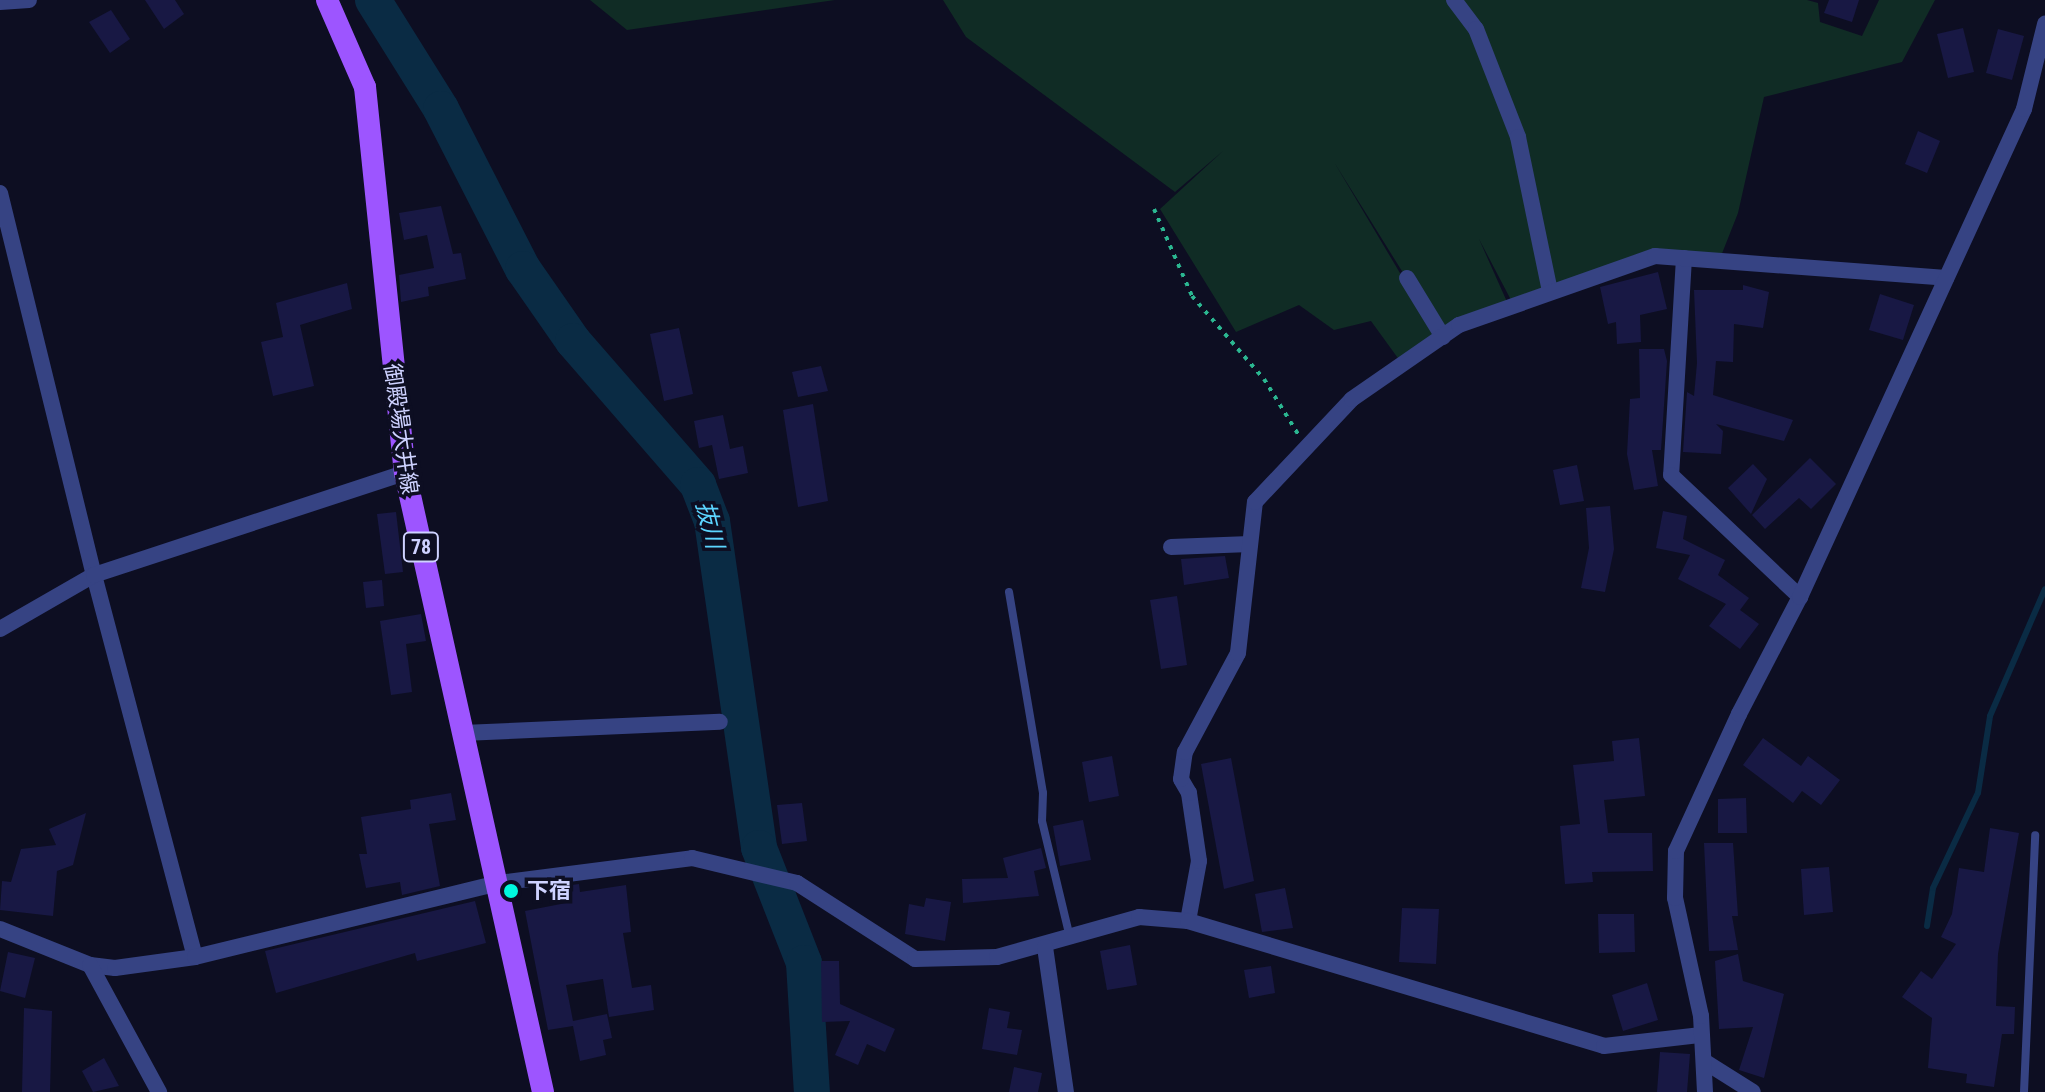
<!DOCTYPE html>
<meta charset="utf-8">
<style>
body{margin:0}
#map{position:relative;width:2045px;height:1092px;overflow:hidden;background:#0d0e22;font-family:"Roboto Condensed","Noto Sans JP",sans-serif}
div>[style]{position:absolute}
.green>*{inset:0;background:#102c25}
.stream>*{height:6px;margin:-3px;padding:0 3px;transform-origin:3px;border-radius:3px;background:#0a2b44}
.river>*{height:36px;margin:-18px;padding:0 18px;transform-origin:18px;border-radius:18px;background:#0a2b44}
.building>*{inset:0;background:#181844}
.path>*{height:4px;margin-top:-2px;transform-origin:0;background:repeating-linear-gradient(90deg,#2bb791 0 4px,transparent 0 10px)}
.service>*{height:8px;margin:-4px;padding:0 4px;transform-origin:4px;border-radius:4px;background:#364383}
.minor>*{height:16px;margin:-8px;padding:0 8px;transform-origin:8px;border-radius:8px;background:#364383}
.tertiary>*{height:16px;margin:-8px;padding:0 8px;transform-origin:8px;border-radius:8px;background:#364383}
.primary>*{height:22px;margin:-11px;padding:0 11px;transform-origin:11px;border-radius:11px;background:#9d55ff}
.dots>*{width:22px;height:22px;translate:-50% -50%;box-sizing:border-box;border:4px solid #0d0e22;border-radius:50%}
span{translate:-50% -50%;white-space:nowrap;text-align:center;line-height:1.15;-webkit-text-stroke:7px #0d0e22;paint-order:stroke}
.shield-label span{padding:2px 6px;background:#0d0e22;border:2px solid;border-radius:6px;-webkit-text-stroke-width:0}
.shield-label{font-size:20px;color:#ced2ff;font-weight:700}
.street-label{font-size:22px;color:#ced2ff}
.poi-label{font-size:22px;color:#ced2ff;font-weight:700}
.left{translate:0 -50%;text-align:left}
.water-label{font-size:24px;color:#5cd5ff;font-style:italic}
</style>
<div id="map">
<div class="green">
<div style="clip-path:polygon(590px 0,835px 0,627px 30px)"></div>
<div style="clip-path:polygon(943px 0,1807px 0,1818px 3px,1820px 22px,1862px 36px,1879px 0,1935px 0,1902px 62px,1764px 97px,1738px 213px,1721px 256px,1646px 256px,1511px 300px,1479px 239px,1508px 304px,1443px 337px,1334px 162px,1438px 337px,1400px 361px,1371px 321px,1334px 330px,1299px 305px,1236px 332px,1160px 209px,1223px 151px,1175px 192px,966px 37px)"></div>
</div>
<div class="stream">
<div style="left:1927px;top:926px;width:38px;rotate:-81deg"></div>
<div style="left:1933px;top:888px;width:105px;rotate:-64.7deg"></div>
<div style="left:1978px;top:793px;width:78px;rotate:-81.1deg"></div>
<div style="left:1990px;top:716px;width:138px;rotate:-66.6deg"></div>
</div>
<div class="river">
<div style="left:373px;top:0;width:128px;rotate:58deg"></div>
<div style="left:441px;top:109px;width:180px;rotate:62.9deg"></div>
<div style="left:523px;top:269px;width:88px;rotate:55.2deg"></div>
<div style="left:573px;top:341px;width:191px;rotate:49deg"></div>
<div style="left:698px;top:485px;width:39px;rotate:69deg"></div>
<div style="left:712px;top:521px;width:330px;rotate:81.8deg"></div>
<div style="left:759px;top:848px;width:123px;rotate:68.6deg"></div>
<div style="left:804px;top:963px;width:129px;rotate:86.5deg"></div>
</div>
<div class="building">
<div style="clip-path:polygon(145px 0,175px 0,184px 14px,164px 29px)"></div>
<div style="clip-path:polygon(1829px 0,1859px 0,1852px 22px,1824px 13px)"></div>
<div style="clip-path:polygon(111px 10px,130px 39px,110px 53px,89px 22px)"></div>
<div style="clip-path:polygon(1963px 28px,1974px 72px,1948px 78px,1937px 34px)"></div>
<div style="clip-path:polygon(1998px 29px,2024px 36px,2012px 80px,1986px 73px)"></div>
<div style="clip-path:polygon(1918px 131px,1940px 141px,1927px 173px,1905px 164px)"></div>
<div style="clip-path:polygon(441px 206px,453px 254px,461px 253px,466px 279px,428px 287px,429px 296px,401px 302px,399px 275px,434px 268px,427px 235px,404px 240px,399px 213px)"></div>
<div style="clip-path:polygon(1658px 272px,1667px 309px,1640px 315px,1641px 342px,1617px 344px,1616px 322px,1608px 324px,1600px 287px)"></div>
<div style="clip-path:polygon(347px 283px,352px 309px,300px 325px,314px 386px,273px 396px,261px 342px,283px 337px,276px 303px)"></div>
<div style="clip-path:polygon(1743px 285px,1769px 292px,1763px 328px,1734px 324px,1733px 362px,1716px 361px,1713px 395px,1793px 420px,1784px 441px,1716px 424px,1723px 431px,1721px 454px,1683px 452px,1687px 392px,1694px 396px,1697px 363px,1694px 290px,1743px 290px)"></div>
<div style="clip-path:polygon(1880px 294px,1914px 305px,1903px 340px,1869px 330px)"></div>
<div style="clip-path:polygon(679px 328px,693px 394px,664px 401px,650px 334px)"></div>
<div style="clip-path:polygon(1639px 349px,1664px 349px,1667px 361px,1661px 450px,1652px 450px,1658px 486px,1634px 490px,1627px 454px,1630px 399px,1640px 398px)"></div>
<div style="clip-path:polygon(821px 366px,828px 391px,798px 397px,792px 372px)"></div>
<div style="clip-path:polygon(813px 404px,828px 501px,798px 507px,783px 410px)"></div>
<div style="clip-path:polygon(723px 415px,730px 449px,743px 446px,748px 473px,719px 479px,712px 445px,699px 448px,694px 421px)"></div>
<div style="clip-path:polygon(1810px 458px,1836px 484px,1811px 509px,1799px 498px,1765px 529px,1752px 515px)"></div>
<div style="clip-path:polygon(1753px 464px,1767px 479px,1751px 514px,1728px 488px)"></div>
<div style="clip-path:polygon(1577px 465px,1584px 501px,1560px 505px,1553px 470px)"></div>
<div style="clip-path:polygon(1610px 506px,1614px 549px,1605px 592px,1581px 588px,1589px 548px,1586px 508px)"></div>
<div style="clip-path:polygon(1663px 511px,1687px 516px,1683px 539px,1725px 560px,1718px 575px,1749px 598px,1740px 610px,1759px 624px,1740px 649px,1709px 626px,1726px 604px,1678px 579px,1690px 555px,1656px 548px)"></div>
<div style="clip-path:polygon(396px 512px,403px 572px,385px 574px,377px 514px)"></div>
<div style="clip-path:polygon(1225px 556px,1229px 578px,1184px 585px,1181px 559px)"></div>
<div style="clip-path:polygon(382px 580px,384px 606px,366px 608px,363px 582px)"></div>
<div style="clip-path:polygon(1177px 596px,1187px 665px,1161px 669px,1150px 600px)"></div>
<div style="clip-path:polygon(421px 614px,426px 641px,406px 644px,412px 692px,391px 695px,380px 621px)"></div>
<div style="clip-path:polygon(1639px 738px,1645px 796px,1604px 800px,1608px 833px,1652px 833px,1653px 871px,1592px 872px,1593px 882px,1565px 884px,1560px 826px,1580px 824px,1573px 765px,1614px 761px,1612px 741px)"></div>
<div style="clip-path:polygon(1763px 738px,1801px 766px,1808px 756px,1840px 780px,1821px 805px,1802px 791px,1793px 803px,1743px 765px)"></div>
<div style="clip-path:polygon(1112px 756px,1119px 796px,1089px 802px,1082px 762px)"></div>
<div style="clip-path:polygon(1231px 758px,1254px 881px,1224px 889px,1201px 764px)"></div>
<div style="clip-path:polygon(451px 793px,456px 820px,429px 824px,440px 886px,402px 895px,400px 882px,366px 888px,359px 854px,367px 854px,361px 817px,411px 809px,410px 800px)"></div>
<div style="clip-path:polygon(1746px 798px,1747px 833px,1718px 833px,1718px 799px)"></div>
<div style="clip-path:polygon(802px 803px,807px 841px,782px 844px,777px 805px)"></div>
<div style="clip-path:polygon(86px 813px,73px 865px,57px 871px,53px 916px,0 910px,2px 881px,11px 882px,21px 849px,56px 845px,49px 829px)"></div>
<div style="clip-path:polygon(1083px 820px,1091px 860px,1060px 866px,1053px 826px)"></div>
<div style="clip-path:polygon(1990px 828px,2019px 833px,1998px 954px,1996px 1006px,2015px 1007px,2014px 1034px,2002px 1034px,1994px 1087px,1966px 1083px,1967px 1074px,1928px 1068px,1932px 1018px,1902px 997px,1921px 971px,1932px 979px,1956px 944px,1941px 937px,1952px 914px,1959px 868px,1984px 872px)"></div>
<div style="clip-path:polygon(1704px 843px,1733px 843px,1738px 916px,1732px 916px,1738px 950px,1709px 951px)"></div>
<div style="clip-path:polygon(1041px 848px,1046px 868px,1034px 871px,1039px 896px,963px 903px,962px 879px,1008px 878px,1003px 858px)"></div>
<div style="clip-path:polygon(1829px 867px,1833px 912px,1804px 915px,1801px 869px)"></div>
<div style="clip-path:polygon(579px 884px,580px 892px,626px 885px,631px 932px,623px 933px,632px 988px,651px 985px,654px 1010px,609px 1017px,603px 979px,566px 985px,573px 1021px,607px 1014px,612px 1038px,603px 1040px,606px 1055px,580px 1061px,573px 1026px,548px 1030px,525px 911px,566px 903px,564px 886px)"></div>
<div style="clip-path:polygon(1285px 888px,1293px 928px,1262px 932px,1255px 894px)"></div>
<div style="clip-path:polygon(926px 898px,951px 902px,945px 941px,905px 934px,909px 904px,924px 907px)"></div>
<div style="clip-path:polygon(475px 901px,486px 943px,417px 961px,415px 953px,276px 993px,265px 951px)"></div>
<div style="clip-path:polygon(1402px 908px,1439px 909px,1436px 964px,1399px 962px)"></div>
<div style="clip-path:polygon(1598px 914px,1634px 914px,1635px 952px,1599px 953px)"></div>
<div style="clip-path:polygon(1130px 945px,1137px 985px,1107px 990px,1100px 951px)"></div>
<div style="clip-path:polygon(8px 952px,35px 958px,25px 998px,0 991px)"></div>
<div style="clip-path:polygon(1738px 954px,1743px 981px,1784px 994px,1764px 1078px,1739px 1070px,1753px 1027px,1719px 1029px,1715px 961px)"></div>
<div style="clip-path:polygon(821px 961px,839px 961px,840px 1004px,895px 1029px,885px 1052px,867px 1044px,858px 1065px,835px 1055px,850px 1021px,822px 1022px)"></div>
<div style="clip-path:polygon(1271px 966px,1275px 993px,1249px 998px,1244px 970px)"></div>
<div style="clip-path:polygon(1647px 983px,1658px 1020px,1623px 1031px,1612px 995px)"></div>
<div style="clip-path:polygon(24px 1008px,52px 1011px,50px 1092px,22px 1092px)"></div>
<div style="clip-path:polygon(989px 1008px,1010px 1012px,1007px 1028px,1022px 1030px,1017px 1055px,982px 1049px)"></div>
<div style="clip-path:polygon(1660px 1052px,1690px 1054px,1687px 1092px,1657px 1092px)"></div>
<div style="clip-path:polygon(104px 1058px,119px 1086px,93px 1092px,82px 1071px)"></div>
<div style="clip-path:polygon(1014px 1067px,1042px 1073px,1038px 1092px,1009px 1092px)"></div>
</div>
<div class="path">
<div style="left:1154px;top:209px;width:95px;rotate:66.4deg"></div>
<div style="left:1192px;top:296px;width:110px;rotate:49.1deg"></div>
<div style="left:1264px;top:379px;width:65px;rotate:58.3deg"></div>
</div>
<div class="service">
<div style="left:1009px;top:592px;width:204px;rotate:80.4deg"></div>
<div style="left:1043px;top:793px;width:28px;rotate:92deg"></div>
<div style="left:1042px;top:821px;width:120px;rotate:76.5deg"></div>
<div style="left:2024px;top:1092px;width:257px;rotate:-87.5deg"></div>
</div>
<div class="minor">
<div style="left:1454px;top:0;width:36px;rotate:53deg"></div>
<div style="left:1476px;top:29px;width:116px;rotate:68.7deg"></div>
<div style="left:1518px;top:137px;width:157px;rotate:78.3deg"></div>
<div style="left:0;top:2px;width:29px;rotate:-4deg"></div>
<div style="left:0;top:193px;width:393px;rotate:76.2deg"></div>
<div style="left:94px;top:575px;width:395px;rotate:75.2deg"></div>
<div style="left:1684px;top:258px;width:217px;rotate:93.4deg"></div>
<div style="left:1671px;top:475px;width:178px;rotate:43.4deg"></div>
<div style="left:1407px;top:278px;width:69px;rotate:58.6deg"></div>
<div style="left:1171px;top:547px;width:79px;rotate:-2.2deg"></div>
<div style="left:0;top:629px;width:108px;rotate:-29.9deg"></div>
<div style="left:94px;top:575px;width:327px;rotate:-18.2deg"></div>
<div style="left:463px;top:733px;width:257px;rotate:-2.5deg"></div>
<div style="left:1188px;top:921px;width:61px;rotate:-79.6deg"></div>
<div style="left:1199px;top:861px;width:69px;rotate:-98.4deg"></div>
<div style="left:1189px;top:793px;width:16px;rotate:-120deg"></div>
<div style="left:1181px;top:779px;width:27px;rotate:-82deg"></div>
<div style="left:1185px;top:752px;width:112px;rotate:-61.8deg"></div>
<div style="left:1238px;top:653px;width:152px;rotate:-83.6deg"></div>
<div style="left:1255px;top:502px;width:141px;rotate:-46.7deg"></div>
<div style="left:1352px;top:399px;width:130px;rotate:-34.7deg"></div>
<div style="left:1459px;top:325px;width:208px;rotate:-19.4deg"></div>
<div style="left:1655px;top:256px;width:292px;rotate:4.3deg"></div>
<div style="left:0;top:929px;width:97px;rotate:21.8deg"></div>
<div style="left:90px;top:965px;width:25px;rotate:7deg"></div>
<div style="left:115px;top:968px;width:81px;rotate:-7.8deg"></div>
<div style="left:195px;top:957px;width:312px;rotate:-13.7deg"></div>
<div style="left:498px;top:883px;width:196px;rotate:-7.3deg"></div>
<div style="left:692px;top:858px;width:108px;rotate:13.4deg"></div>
<div style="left:797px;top:883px;width:140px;rotate:32.8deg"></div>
<div style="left:915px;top:959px;width:82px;rotate:-1.4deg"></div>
<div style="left:997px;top:957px;width:148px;rotate:-15.7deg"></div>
<div style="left:1139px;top:917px;width:49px;rotate:4.7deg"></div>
<div style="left:1188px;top:921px;width:434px;rotate:16.7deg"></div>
<div style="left:1604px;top:1046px;width:98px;rotate:-6.5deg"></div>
<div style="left:1045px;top:947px;width:147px;rotate:81.8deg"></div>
<div style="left:90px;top:965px;width:145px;rotate:61.5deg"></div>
<div style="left:1707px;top:1063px;width:54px;rotate:32.2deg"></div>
</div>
<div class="tertiary">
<div style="left:1705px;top:1092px;width:76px;rotate:-93deg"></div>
<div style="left:1701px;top:1016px;width:121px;rotate:-102.4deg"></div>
<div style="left:1675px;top:898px;width:47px;rotate:-88.8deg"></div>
<div style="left:1676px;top:851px;width:151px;rotate:-65.3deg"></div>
<div style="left:1739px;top:714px;width:132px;rotate:-62.5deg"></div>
<div style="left:1800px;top:597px;width:537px;rotate:-65.34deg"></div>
<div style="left:2024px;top:109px;width:88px;rotate:-76.1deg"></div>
</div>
<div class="primary">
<div style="left:327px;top:0;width:95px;rotate:66.4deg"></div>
<div style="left:365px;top:87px;width:388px;rotate:84.1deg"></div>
<div style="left:405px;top:473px;width:634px;rotate:77.43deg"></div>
</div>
<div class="dots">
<div style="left:511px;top:891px;background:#00f9df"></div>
</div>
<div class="shield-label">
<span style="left:421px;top:547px">78</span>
</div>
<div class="street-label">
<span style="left:401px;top:429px;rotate:82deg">御殿場大井線</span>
</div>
<div class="poi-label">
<span class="left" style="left:527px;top:891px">下宿</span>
</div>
<div class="water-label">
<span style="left:709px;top:525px;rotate:76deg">抜川</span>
</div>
</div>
